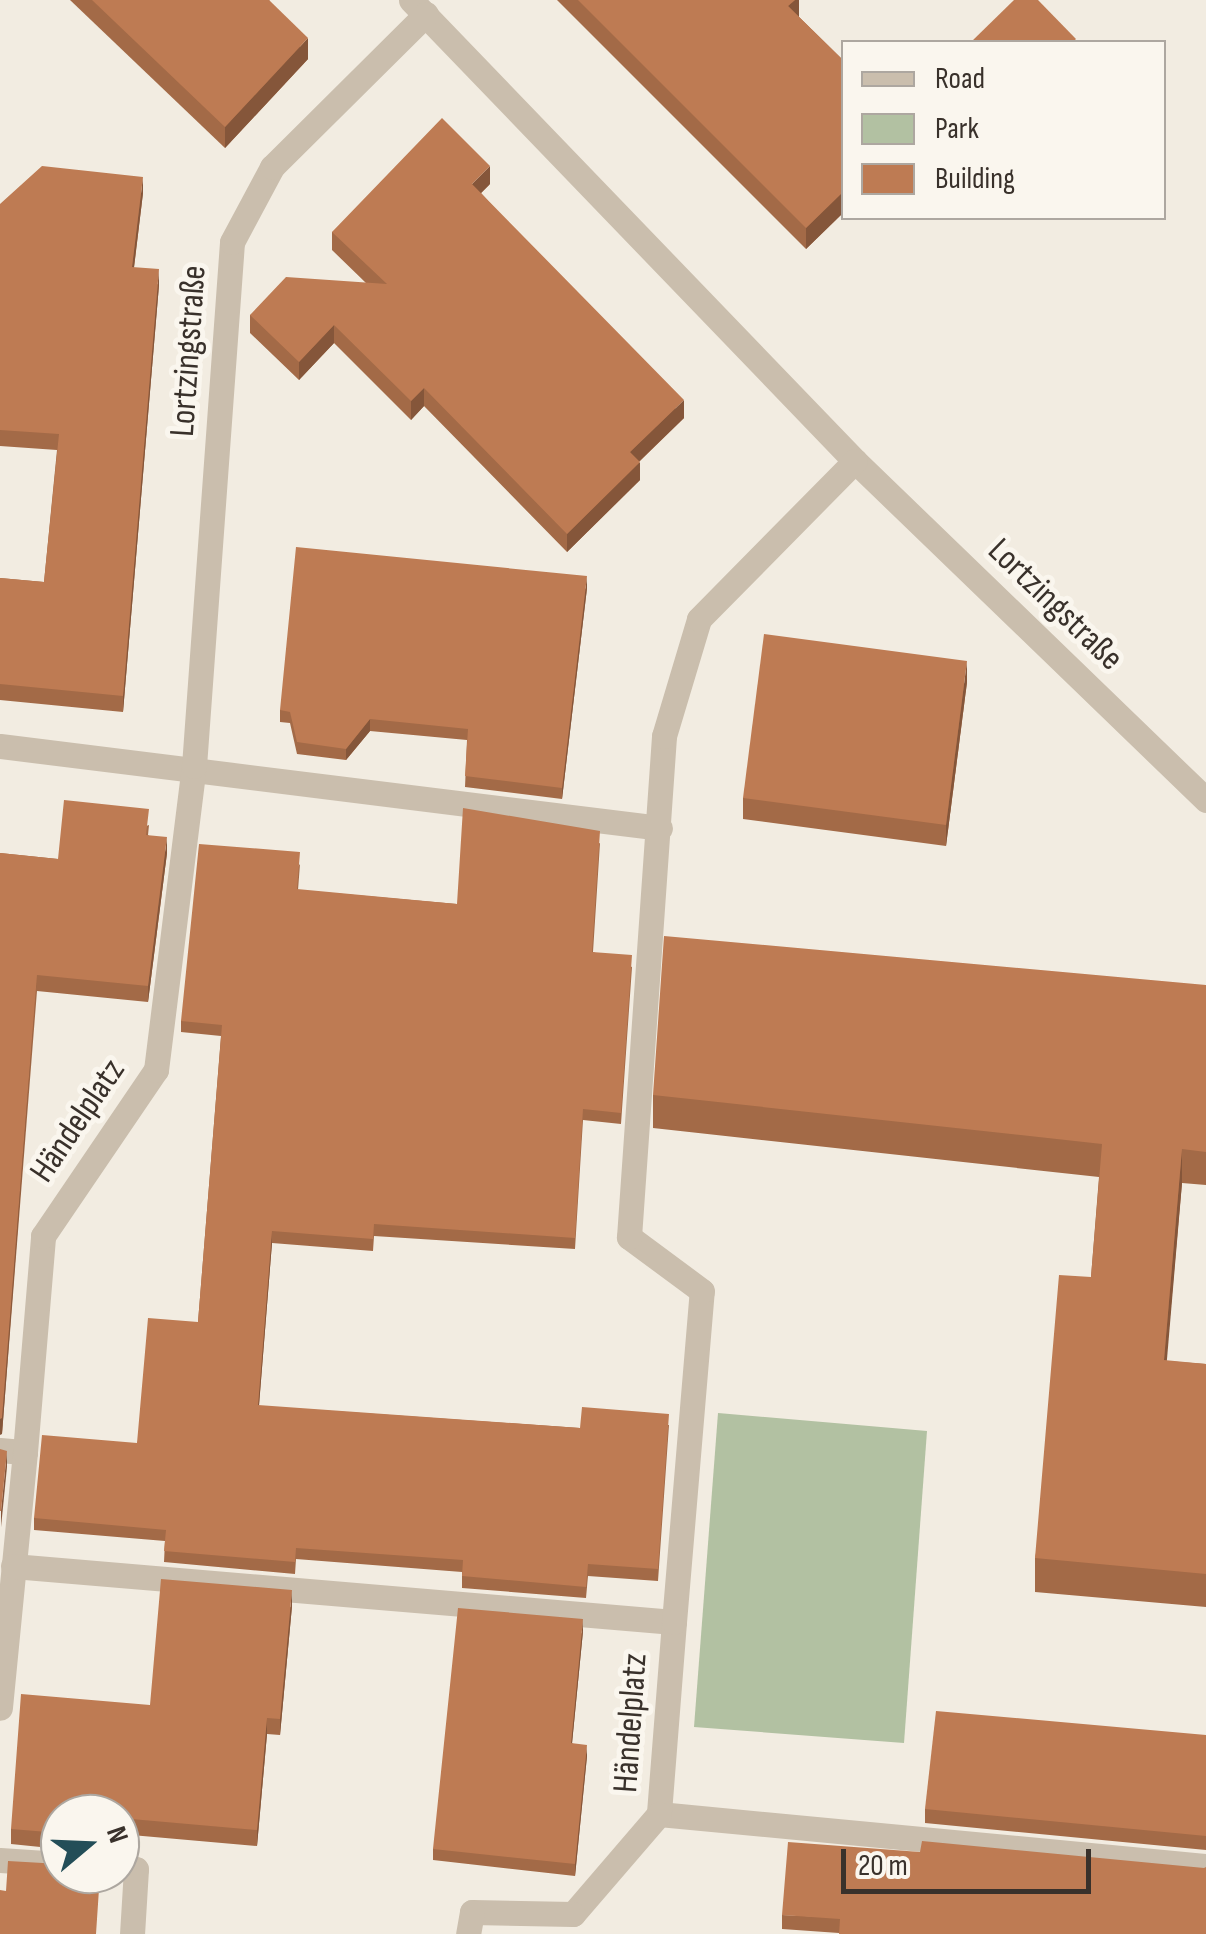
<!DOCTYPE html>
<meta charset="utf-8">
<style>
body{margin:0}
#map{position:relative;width:1206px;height:1934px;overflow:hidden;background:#f2ece1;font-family:"Sofia Sans Condensed",sans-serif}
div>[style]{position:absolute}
.green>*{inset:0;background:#b2c1a2}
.service>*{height:25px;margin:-12.5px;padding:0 12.5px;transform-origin:12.5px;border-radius:12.5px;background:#cabead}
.minor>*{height:25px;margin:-12.5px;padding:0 12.5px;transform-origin:12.5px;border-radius:12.5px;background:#cabead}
.wall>*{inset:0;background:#a36a47}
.shaded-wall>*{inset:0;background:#85563a}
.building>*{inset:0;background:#be7b53}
span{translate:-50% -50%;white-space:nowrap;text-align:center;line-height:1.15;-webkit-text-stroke:10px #faf6ee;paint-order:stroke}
.street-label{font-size:35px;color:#39312b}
.legend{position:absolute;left:841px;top:40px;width:325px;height:180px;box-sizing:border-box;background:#faf6ee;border:2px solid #ada7a0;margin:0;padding:12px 18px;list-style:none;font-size:30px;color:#39312b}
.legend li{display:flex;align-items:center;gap:20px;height:50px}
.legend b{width:50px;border:2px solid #ada7a0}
.north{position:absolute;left:40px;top:1794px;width:100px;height:100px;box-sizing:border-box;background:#faf6ee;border:2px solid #ada7a0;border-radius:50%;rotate:71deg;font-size:28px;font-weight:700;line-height:40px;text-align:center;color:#39312b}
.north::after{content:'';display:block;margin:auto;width:35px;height:45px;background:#234e58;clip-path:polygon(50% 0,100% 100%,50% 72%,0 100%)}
.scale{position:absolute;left:841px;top:1849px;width:250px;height:45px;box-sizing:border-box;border:5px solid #39312b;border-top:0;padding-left:12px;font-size:30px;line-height:35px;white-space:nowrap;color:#39312b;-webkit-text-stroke:8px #faf6ee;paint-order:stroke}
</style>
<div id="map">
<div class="green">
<div style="clip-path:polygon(718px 1413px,927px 1431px,904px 1743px,694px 1727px)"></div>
</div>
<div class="service">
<div style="left:659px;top:1814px;width:549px;rotate:5.43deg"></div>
</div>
<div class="minor">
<div style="left:411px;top:0;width:640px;rotate:46.08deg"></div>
<div style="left:855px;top:461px;width:488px;rotate:44deg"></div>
<div style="left:0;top:746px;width:665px;rotate:7.08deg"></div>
<div style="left:0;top:1450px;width:25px;rotate:5deg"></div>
<div style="left:25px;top:1452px;width:257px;rotate:95.6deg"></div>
<div style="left:25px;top:1452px;width:217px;rotate:-85.2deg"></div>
<div style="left:43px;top:1236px;width:201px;rotate:-55.8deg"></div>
<div style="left:156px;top:1070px;width:306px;rotate:-82.9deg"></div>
<div style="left:194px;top:766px;width:525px;rotate:-85.85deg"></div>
<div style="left:232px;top:242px;width:85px;rotate:-61.9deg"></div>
<div style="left:272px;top:167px;width:217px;rotate:-44.8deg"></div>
<div style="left:13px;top:1566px;width:663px;rotate:4.84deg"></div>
<div style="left:674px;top:1622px;width:193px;rotate:94.5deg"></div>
<div style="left:659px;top:1814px;width:132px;rotate:130.7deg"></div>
<div style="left:573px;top:1914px;width:101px;rotate:-178.9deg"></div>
<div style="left:472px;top:1912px;width:22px;rotate:100deg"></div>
<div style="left:674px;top:1622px;width:332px;rotate:-85.2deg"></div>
<div style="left:702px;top:1291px;width:91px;rotate:-143.5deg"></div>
<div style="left:629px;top:1237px;width:502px;rotate:-86deg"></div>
<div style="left:664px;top:736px;width:122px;rotate:-73.3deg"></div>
<div style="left:699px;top:619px;width:222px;rotate:-45.4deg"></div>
<div style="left:0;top:1860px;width:60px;rotate:3.8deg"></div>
<div style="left:120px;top:1868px;width:16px;rotate:4deg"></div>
<div style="left:136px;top:1869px;width:65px;rotate:93.5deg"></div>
</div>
<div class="wall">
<div style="clip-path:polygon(70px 0,269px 0,308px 59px,225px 148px)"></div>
<div style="clip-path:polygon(557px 0,799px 0,799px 17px,844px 61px,844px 212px,806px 249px)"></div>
<div style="clip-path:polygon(490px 184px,481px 193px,684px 418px,639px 462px,640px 480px,567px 552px,424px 406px,411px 420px,334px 343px,299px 380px,250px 333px,250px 315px,366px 283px,332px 250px,332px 232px)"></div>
<div style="clip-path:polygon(143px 193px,134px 268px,159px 285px,123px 712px,0 700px,0 578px,44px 582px,57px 450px,0 446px,0 204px)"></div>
<div style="clip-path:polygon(587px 588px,562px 799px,465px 787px,467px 740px,370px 731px,346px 760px,297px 754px,290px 723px,280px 722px,280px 710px)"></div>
<div style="clip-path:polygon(967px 682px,946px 846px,743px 819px,743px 798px)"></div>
<div style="clip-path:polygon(149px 825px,148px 835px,167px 853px,148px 1002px,37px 991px,2px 1434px,0 853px,58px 859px)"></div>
<div style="clip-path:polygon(600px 843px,593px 952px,632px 967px,621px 1124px,583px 1120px,575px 1249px,374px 1236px,373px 1251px,272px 1243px,259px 1406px,580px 1428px,669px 1425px,658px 1581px,588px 1576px,586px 1598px,462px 1588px,462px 1572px,296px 1559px,295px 1574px,164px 1562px,165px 1541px,34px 1530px,34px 1518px,137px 1443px,198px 1322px,221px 1036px,181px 1032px,181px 1021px,300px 864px,298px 890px,457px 904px)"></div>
<div style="clip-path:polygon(1206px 985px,1206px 1185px,1182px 1183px,1166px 1361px,1206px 1364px,1206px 1607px,1035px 1592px,1035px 1558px,1091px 1277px,1099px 1177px,653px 1128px,653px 1095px)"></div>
<div style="clip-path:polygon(292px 1606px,280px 1735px,267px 1734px,257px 1846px,120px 1834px,120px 1814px,60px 1814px,60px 1849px,11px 1844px,11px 1829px,150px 1705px)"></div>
<div style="clip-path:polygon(583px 1631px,572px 1743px,587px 1756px,575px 1876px,433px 1860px,433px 1849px)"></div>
<div style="clip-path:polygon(1206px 1735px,1206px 1850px,925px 1823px,925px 1809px)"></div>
<div style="clip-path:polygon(782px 1915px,1206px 1934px,839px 1933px,782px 1929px)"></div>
</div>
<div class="shaded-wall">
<div style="clip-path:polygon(795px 0,799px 0,799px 17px,788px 6px)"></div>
<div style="clip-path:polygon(308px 38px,308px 59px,225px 148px,225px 127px)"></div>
<div style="clip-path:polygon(490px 166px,490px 184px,472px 202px,472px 184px)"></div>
<div style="clip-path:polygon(143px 177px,143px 193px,132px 283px,132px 267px)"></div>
<div style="clip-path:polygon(844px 191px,844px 212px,806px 249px,806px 228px)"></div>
<div style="clip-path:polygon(159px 269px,159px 285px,123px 712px,123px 696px)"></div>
<div style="clip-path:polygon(334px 325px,334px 343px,299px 380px,299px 362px)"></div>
<div style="clip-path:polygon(424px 388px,424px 406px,411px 420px,411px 401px)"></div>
<div style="clip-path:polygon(684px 400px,684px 418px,630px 470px,630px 452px)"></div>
<div style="clip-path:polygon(640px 462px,640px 480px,567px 552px,567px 534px)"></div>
<div style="clip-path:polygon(587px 576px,587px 588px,562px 799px,562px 788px)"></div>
<div style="clip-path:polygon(967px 661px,967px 682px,946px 846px,946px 825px)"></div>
<div style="clip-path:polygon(370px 719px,370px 731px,346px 760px,346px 749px)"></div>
<div style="clip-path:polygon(167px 837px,167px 853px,148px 1002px,148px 986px)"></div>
<div style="clip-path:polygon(37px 975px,2px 1434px,0 1435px,0 1419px)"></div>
<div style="clip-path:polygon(1182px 1149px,1182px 1183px,1164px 1394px,1164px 1360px)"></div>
<div style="clip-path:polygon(272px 1231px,272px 1243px,258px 1417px,258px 1405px)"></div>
<div style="clip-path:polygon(7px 1451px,7px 1467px,1px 1527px,1px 1511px)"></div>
<div style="clip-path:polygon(292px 1590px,292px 1606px,280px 1735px,280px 1719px)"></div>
<div style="clip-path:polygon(583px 1619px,583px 1631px,571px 1754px,571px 1743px)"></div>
<div style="clip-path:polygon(267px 1718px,267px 1734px,257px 1846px,257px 1830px)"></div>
<div style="clip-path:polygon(587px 1745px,587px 1756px,575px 1876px,575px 1864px)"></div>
</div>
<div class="building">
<div style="clip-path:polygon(92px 0,269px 0,308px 38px,225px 127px)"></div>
<div style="clip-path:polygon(578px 0,795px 0,788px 6px,844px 61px,844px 191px,806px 228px)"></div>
<div style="clip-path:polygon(1014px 0,1038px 0,1076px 39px,1073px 42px,971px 42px)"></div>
<div style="clip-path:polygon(442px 118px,490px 166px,472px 184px,684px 400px,630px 452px,640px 462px,567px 534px,424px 388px,411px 401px,334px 325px,299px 362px,250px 315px,286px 277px,387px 284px,332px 232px)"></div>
<div style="clip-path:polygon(42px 166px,143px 177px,132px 267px,159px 269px,123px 696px,0 684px,0 578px,44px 582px,59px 434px,0 430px,0 204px)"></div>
<div style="clip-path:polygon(296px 547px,587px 576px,562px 788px,465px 776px,468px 729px,370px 719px,346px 749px,297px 742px,290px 712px,280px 710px)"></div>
<div style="clip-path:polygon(764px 634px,967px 661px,946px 825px,743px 798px)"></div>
<div style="clip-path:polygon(64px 800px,149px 809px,146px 835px,167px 837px,148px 986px,37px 975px,2px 1418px,0 1419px,0 853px,58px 859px)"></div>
<div style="clip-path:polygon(463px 808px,600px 831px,592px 952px,632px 955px,621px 1113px,583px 1109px,575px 1238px,374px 1224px,373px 1239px,272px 1231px,258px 1405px,580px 1428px,582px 1407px,669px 1414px,658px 1569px,588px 1564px,586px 1587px,462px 1576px,463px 1560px,296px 1548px,295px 1562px,164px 1551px,166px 1530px,34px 1518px,42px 1435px,137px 1443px,148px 1318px,198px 1322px,222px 1025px,181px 1021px,199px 844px,300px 852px,297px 889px,457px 904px)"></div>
<div style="clip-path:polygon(664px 936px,1206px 985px,1206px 1152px,1182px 1149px,1164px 1360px,1206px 1364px,1206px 1574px,1035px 1558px,1059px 1275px,1091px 1277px,1102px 1144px,653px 1095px)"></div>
<div style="clip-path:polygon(0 1449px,7px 1451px,1px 1511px,0 1511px)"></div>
<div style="clip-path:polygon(161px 1579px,292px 1590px,280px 1719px,267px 1718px,257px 1830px,120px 1818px,120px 1814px,60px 1814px,60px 1833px,11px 1829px,21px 1694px,150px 1705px)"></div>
<div style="clip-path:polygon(458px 1608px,583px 1619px,571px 1743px,587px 1745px,575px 1864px,433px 1849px)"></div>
<div style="clip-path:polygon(936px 1711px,1206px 1735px,1206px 1836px,925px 1809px)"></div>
<div style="clip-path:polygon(922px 1841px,1204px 1868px,1206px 1867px,1206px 1934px,839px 1934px,840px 1919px,782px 1915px,788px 1842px,920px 1852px)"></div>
<div style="clip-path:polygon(8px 1861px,60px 1864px,60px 1874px,100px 1874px,96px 1934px,0 1934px,0 1890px,6px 1891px)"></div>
</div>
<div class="street-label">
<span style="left:189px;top:351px;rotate:-86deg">Lortzingstraße</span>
<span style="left:1055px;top:605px;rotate:44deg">Lortzingstraße</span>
<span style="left:78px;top:1121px;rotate:-56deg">Händelplatz</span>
<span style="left:631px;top:1723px;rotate:-86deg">Händelplatz</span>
</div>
<ul class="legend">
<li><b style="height:12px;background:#cabead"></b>Road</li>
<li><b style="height:28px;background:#b2c1a2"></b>Park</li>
<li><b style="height:28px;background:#be7b53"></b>Building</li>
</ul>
<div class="north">N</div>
<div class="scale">20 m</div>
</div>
